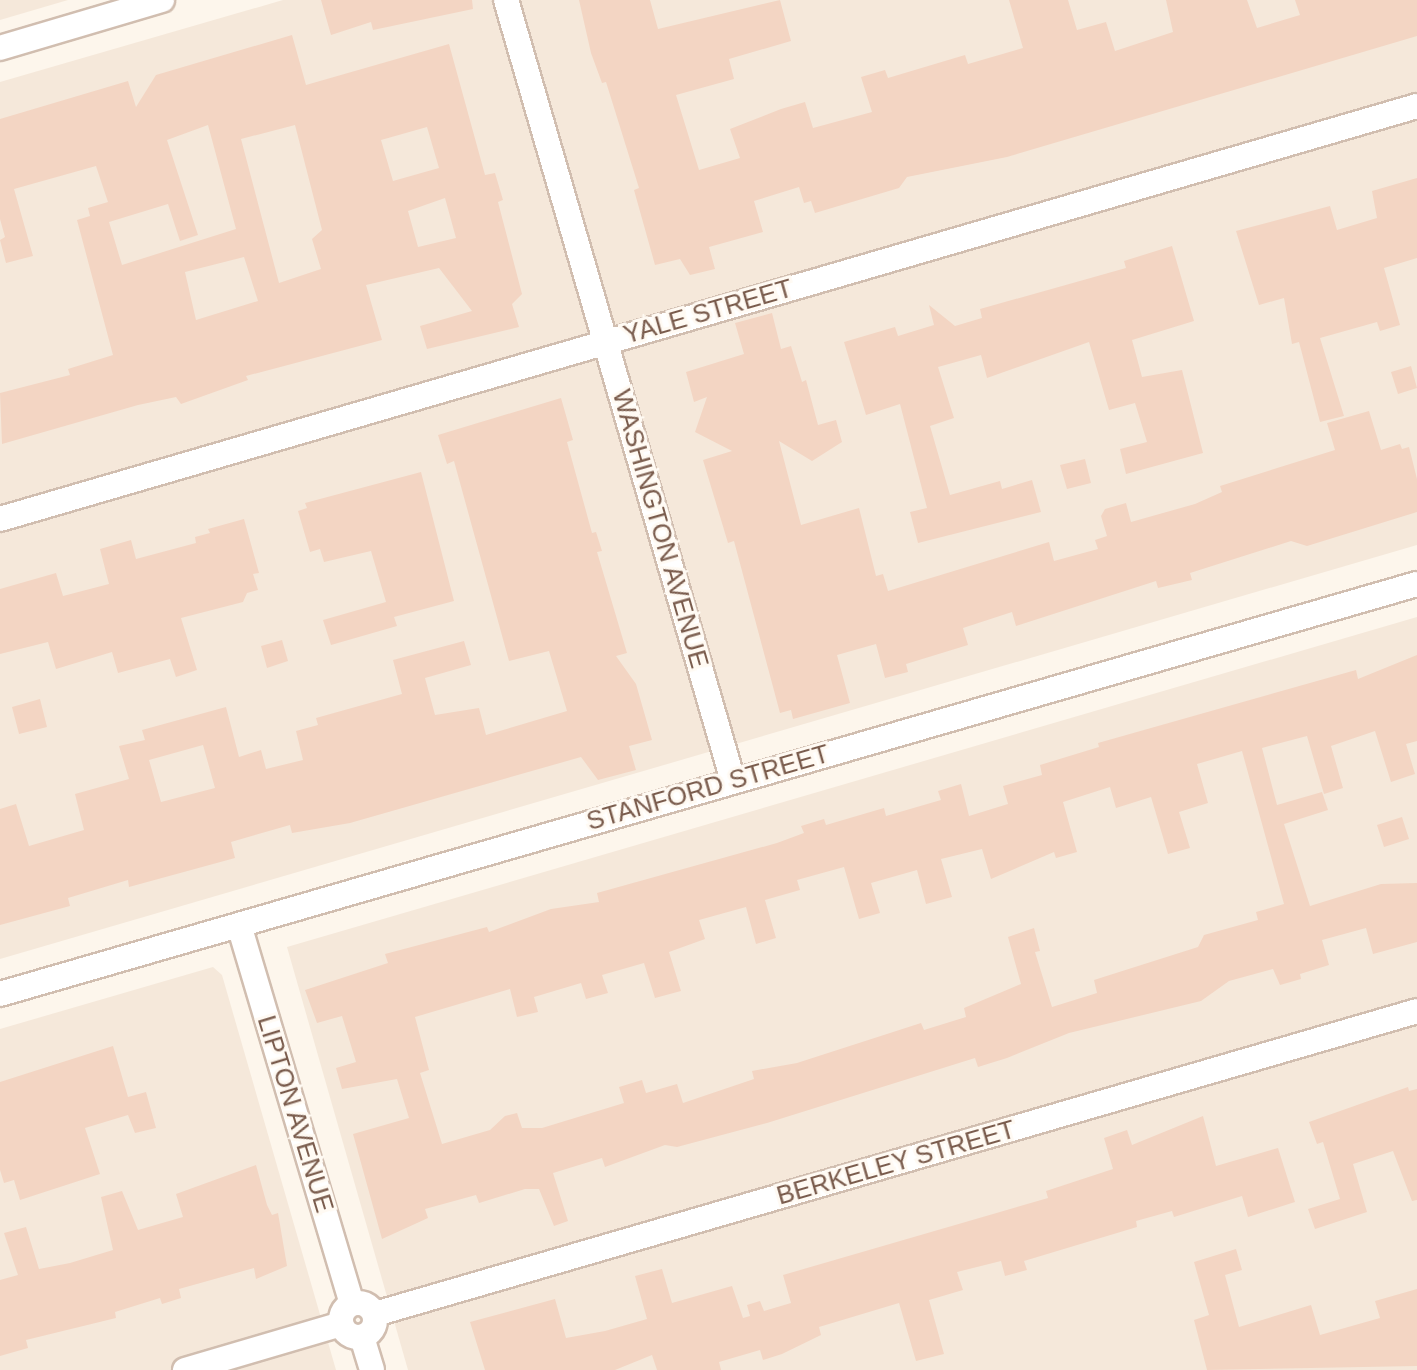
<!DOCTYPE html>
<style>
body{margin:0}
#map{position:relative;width:1417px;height:1370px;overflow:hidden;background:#fdf6ec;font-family:Helvetica,sans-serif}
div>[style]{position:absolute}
.residential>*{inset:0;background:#f5e8da}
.building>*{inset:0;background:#f3d5c3}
.roads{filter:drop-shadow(2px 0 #d1beb0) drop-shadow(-2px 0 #d1beb0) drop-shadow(0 2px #d1beb0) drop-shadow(0 -2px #d1beb0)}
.minor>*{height:24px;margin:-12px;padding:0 12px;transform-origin:12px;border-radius:12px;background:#fff}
.minor>.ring{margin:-12px;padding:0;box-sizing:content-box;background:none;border:24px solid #fff;border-radius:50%}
span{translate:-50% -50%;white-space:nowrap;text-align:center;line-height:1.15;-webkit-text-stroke:6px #fffaf3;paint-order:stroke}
.street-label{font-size:26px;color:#7a5c4d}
</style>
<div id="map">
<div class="residential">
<div style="clip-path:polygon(0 0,68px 0,0 20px)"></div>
<div style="clip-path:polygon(283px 0,1417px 0,1417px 545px,0 959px,0 82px)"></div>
<div style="clip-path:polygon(1417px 617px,1417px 1370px,408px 1370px,287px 947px)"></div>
<div style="clip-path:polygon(213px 967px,222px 975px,336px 1370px,0 1370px,0 1029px)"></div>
</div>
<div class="building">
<div style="clip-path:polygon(321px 0,472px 0,473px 9px,373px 30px,371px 22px,331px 35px)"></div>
<div style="clip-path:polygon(579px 0,650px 0,658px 29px,780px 0,791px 41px,729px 59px,734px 79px,676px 95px,699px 170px,740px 158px,730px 129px,781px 109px,805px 102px,813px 128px,872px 112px,861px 77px,885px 70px,888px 78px,965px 55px,968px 64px,1023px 48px,1009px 0,1068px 0,1077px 30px,1106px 22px,1115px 51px,1173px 32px,1166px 0,1247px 0,1257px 28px,1300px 15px,1295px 0,1417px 0,1417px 36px,1007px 157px,907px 177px,899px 188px,815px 213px,811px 201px,804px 203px,799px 187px,754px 201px,763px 232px,709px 247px,715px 269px,690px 275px,680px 259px,655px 265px,634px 190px,639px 188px,606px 82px,602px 83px,591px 53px)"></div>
<div style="clip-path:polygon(evenodd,292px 35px,306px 85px,449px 44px,485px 175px,495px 173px,503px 200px,498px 202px,522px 294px,512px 304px,519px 327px,427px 349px,420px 326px,472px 311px,439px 268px,366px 285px,382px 340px,246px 376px,248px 380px,181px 404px,176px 397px,138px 405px,2px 444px,0 393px,70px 375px,68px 369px,113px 355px,77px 220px,90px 216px,88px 208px,108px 202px,96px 166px,14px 189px,33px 256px,6px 263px,0 240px,5px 237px,0 219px,0 119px,128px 81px,136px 107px,156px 75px,292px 35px,208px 125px,236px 229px,122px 265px,109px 222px,168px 204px,180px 241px,198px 235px,167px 140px,208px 125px,292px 35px,295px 125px,322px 230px,312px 239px,321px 269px,279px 283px,241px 139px,295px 125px,292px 35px,427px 127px,439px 168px,393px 181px,381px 140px,427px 127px,292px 35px,445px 198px,456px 238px,418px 247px,408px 211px,445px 198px,292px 35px,244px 257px,258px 301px,196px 320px,185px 272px,244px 257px)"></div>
<div style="clip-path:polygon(1417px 178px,1417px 258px,1384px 268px,1400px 325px,1380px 331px,1377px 322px,1320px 338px,1344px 416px,1320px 422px,1299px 342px,1292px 344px,1284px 298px,1259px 305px,1236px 231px,1330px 206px,1337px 230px,1377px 218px,1372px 191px)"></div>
<div style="clip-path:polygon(1172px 246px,1194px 321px,1132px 340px,1142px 377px,1182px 370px,1203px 453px,1126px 474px,1120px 449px,1147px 442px,1135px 403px,1109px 410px,1089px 342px,987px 378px,981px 355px,938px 367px,954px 418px,930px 426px,950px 495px,1000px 481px,1002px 489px,1032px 480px,1041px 512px,918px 543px,910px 512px,927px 508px,900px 404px,866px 415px,844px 342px,895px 327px,898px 336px,934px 325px,929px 305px,955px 326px,982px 318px,980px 309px,1126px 268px,1124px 261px)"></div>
<div style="clip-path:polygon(772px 313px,781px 349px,791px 346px,802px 382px,806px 380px,818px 425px,836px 420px,842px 442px,812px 461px,779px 441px,801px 525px,859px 508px,876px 576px,883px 574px,888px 591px,1049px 542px,1054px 561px,1098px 549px,1095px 540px,1107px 536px,1101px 516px,1105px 509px,1126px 503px,1131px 522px,1195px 504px,1222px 492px,1220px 486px,1335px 450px,1327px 423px,1369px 411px,1381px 450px,1400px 444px,1402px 449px,1409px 447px,1417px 479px,1417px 512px,1307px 546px,1291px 541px,1190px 573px,1192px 580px,1158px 588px,1156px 581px,1016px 626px,1012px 612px,963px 628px,968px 645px,906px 664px,908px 672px,885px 678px,876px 644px,837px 655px,850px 703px,793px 719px,791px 710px,780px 713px,734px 541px,728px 543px,703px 460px,732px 451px,695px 432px,707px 397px,694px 402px,686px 372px,744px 354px,735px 323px)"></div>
<div style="clip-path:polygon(1411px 366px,1417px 388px,1398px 394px,1391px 372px)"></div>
<div style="clip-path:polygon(evenodd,561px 398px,573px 440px,567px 442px,592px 533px,596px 532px,602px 551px,597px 552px,627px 653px,616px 656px,636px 684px,652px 740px,629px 746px,636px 770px,598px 780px,581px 757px,350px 823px,292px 833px,290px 825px,231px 842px,235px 858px,129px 887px,128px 880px,68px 898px,70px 906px,0 925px,0 809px,16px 804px,29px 846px,84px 830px,75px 794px,129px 779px,119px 746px,145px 740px,142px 730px,226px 707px,239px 757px,261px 750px,266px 769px,303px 760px,296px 731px,318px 725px,316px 718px,402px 694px,393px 660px,464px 641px,471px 665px,425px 678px,435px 715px,479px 708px,486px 735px,567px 711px,549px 651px,509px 661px,454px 461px,447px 464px,438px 435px,561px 398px,203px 745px,215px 788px,161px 802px,149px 760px,203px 745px)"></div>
<div style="clip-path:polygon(1085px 459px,1091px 483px,1067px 489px,1060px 465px)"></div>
<div style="clip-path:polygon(421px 472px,454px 601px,394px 617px,397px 626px,331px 645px,323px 620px,386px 602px,371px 551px,324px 562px,320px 549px,310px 552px,298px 511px,307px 508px,305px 503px)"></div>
<div style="clip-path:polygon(244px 519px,259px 573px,253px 574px,258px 590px,247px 593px,243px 602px,181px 618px,197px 670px,176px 677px,170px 659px,118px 673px,112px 652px,56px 669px,48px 642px,0 654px,0 589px,56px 573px,63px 596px,109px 584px,100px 549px,131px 540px,136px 559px,196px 543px,195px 537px,210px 533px,208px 529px)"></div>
<div style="clip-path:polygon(282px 640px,288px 661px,267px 668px,261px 646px)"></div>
<div style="clip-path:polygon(evenodd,1417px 655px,1417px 741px,1406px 744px,1415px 774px,1391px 782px,1375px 731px,1331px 746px,1343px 788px,1324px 794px,1307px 736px,1262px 748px,1277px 805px,1322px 792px,1328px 810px,1284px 824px,1310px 906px,1381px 884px,1417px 883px,1417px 942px,1373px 954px,1366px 928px,1322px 940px,1329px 965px,1300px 974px,1301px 979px,1280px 985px,1273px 969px,1229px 981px,1201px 1001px,1069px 1033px,1007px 1058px,978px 1067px,975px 1058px,767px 1123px,677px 1147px,665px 1145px,605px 1167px,602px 1158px,553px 1173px,568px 1221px,554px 1226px,539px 1189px,525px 1189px,479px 1203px,476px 1195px,425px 1209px,428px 1218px,382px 1239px,353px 1134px,409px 1118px,397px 1079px,342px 1089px,336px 1068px,356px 1062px,342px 1016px,317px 1023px,305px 990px,388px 963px,385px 954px,487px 927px,489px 932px,551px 909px,599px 902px,597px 893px,777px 843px,804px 833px,801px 826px,824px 819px,826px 825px,884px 808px,886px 816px,941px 800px,938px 791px,961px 784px,969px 816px,1008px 804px,1003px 786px,1042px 775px,1040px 765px,1099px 747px,1098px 743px,1356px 670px,1358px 679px,1417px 655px,1242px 751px,1284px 904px,1256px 912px,1258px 920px,1204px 935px,1198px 947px,1094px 980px,1097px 993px,1052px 1007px,1035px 952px,1040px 951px,1034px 928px,1008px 937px,1021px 984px,964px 1008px,966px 1017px,924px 1030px,921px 1023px,797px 1063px,752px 1071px,754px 1079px,683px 1103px,677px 1084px,646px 1093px,642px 1080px,619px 1087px,624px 1103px,542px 1128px,522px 1128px,517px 1113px,505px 1116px,490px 1130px,442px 1144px,420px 1073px,429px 1070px,415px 1017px,510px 989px,517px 1017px,538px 1012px,534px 997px,581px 983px,586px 999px,608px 993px,602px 975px,644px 963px,655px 998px,681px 991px,669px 952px,705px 939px,699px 920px,746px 907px,756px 944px,776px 938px,765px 900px,800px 890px,797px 880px,844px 867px,859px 919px,880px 913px,871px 883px,917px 870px,926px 904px,952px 897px,941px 859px,982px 849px,991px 879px,1054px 852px,1056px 858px,1077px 852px,1063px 802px,1110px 787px,1116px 808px,1151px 797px,1168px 854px,1190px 848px,1179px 812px,1208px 803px,1197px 764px,1242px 751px)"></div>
<div style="clip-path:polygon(40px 699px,47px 727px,19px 734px,12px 707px)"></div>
<div style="clip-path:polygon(1402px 817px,1409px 839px,1384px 847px,1377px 825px)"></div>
<div style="clip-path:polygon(113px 1046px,128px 1097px,146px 1092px,156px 1128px,135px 1133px,128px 1115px,85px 1128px,100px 1174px,20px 1200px,14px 1180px,4px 1183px,0 1170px,0 1082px)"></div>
<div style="clip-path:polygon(1408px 1087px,1409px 1091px,1417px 1089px,1417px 1200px,1412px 1201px,1393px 1151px,1353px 1164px,1367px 1212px,1315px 1229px,1308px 1209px,1340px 1199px,1323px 1142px,1317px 1144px,1309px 1122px)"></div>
<div style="clip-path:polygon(1203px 1116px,1216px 1166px,1278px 1148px,1295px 1202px,1248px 1217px,1242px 1196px,1174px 1217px,1172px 1211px,1136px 1221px,1137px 1227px,1024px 1261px,1027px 1270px,1005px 1276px,1001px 1261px,957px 1272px,963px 1290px,929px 1300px,944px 1354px,916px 1361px,899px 1303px,819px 1327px,821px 1335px,782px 1354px,763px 1360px,760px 1350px,719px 1362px,721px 1370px,657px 1370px,652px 1355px,615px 1370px,485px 1370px,470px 1322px,555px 1299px,566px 1338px,605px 1331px,647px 1319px,635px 1276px,662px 1269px,672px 1303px,732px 1286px,743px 1318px,750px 1316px,747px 1305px,760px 1301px,764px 1311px,791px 1303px,783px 1275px,1048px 1198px,1046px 1191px,1113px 1169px,1104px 1138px,1127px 1130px,1132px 1145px)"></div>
<div style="clip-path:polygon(256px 1165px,267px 1205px,272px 1215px,278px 1213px,287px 1266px,256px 1279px,254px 1268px,179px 1289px,181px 1298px,162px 1304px,160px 1298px,115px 1312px,116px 1318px,26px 1340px,28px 1348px,0 1356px,0 1280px,18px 1275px,4px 1233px,26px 1227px,39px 1269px,70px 1263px,113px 1250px,101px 1197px,122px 1191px,138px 1230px,183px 1217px,176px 1194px)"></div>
<div style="clip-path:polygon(1236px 1249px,1242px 1270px,1225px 1275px,1239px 1327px,1311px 1305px,1320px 1335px,1380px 1318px,1375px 1301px,1417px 1289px,1417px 1366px,1207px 1370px,1194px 1320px,1209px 1315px,1194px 1262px)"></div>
</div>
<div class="roads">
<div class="minor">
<div style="left:506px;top:0;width:813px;rotate:73.79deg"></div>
<div style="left:0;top:48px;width:169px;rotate:-16.5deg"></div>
<div style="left:0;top:519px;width:1476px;rotate:-16.25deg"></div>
<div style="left:239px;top:925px;width:395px;rotate:73.4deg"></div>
<div style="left:0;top:994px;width:1475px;rotate:-16.14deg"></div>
<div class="ring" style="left:341px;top:1303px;width:10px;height:10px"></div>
<div style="left:375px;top:1314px;width:1085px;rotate:-16.21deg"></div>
<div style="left:362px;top:1337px;width:34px;rotate:73deg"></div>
<div style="left:185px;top:1370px;width:163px;rotate:-16.4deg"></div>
</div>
</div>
<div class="street-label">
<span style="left:708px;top:312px;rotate:-16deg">YALE STREET</span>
<span style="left:660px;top:529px;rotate:74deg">WASHINGTON AVENUE</span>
<span style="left:708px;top:788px;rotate:-16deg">STANFORD STREET</span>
<span style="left:295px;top:1114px;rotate:73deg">LIPTON AVENUE</span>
<span style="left:896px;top:1163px;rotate:-16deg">BERKELEY STREET</span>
</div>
</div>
